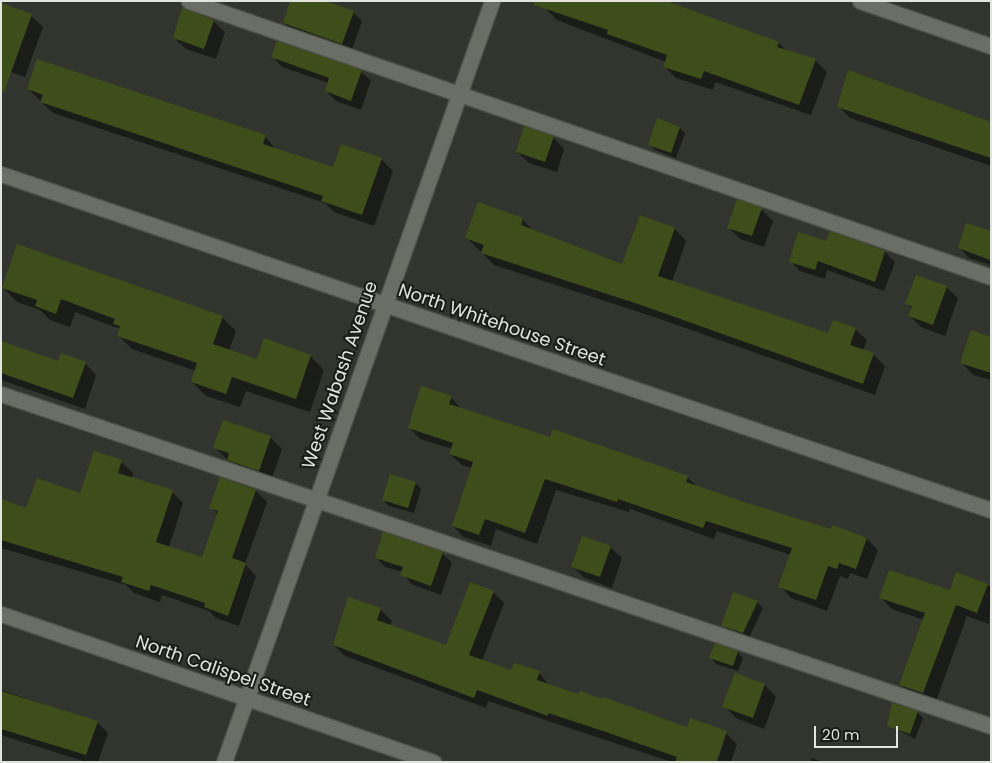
<!DOCTYPE html>
<style>
body{margin:0}
#map{position:relative;width:992px;height:763px;overflow:hidden;background:#32352d;font-family:Poppins,sans-serif}
div>[style]{position:absolute}
.shadow>*{inset:0;background:#0007}
.building>*{inset:0;background:#3e4e1b}
.roads{filter:drop-shadow(1px 0 #4e514a) drop-shadow(-1px 0 #4e514a) drop-shadow(0 1px #4e514a) drop-shadow(0 -1px #4e514a)}
.minor>*{height:15px;margin:-7.5px;padding:0 7.5px;transform-origin:7.5px;border-radius:7.5px;background:#6a6e64}
span{translate:-50% -50%;white-space:nowrap;text-align:center;line-height:1.15;-webkit-text-stroke:4px #1b1c18;paint-order:stroke}
.street-label{font-size:18px;color:#e2e5df}
.frame{position:absolute;inset:0;border:2px solid #e2e5df;pointer-events:none}
.scale{position:absolute;left:814px;top:726px;width:84px;height:22px;box-sizing:border-box;border:2px solid #e2e5df;border-top:0;padding-left:6px;font-size:15px;line-height:18px;white-space:nowrap;color:#e2e5df;-webkit-text-stroke:4px #1b1c18;paint-order:stroke}
</style>
<div id="map">
<div class="shadow">
<div style="clip-path:polygon(662px 1px,779px 43px,787px 51px,815px 60px,827px 72px,811px 115px,715px 82px,713px 90px,676px 78px,665px 67px,666px 62px,557px 20px,545px 8px)"></div>
<div style="clip-path:polygon(353px 12px,362px 21px,351px 52px,294px 32px,284px 23px)"></div>
<div style="clip-path:polygon(31px 16px,43px 27px,25px 77px,1px 69px)"></div>
<div style="clip-path:polygon(213px 21px,225px 32px,216px 59px,186px 49px,174px 38px)"></div>
<div style="clip-path:polygon(273px 57px,361px 72px,371px 81px,361px 110px,336px 101px,326px 91px,329px 83px,282px 67px)"></div>
<div style="clip-path:polygon(28px 89px,265px 136px,276px 150px,334px 169px,381px 159px,393px 171px,374px 226px,334px 212px,325px 203px,53px 113px)"></div>
<div style="clip-path:polygon(838px 106px,991px 122px,991px 166px,850px 118px)"></div>
<div style="clip-path:polygon(680px 128px,685px 133px,676px 158px,655px 150px,650px 144px)"></div>
<div style="clip-path:polygon(553px 137px,564px 149px,557px 172px,529px 163px,517px 152px)"></div>
<div style="clip-path:polygon(761px 209px,773px 221px,764px 247px,740px 239px,728px 227px)"></div>
<div style="clip-path:polygon(641px 216px,675px 229px,686px 241px,672px 282px,829px 335px,855px 329px,867px 340px,863px 351px,873px 354px,885px 366px,875px 395px,657px 318px,494px 265px,467px 238px,522px 219px,534px 231px,623px 265px)"></div>
<div style="clip-path:polygon(827px 242px,885px 252px,895px 262px,884px 291px,827px 270px,825px 279px,800px 271px,790px 261px)"></div>
<div style="clip-path:polygon(960px 248px,991px 261px,991px 265px,969px 258px)"></div>
<div style="clip-path:polygon(946px 287px,958px 298px,945px 336px,921px 327px,910px 316px,912px 309px,907px 303px)"></div>
<div style="clip-path:polygon(3px 288px,222px 317px,236px 331px,229px 351px,257px 360px,310px 356px,324px 370px,310px 412px,246px 391px,240px 407px,206px 396px,192px 382px,196px 371px,132px 349px,118px 335px,120px 329px,75px 312px,70px 327px,50px 320px,40px 310px,17px 302px)"></div>
<div style="clip-path:polygon(991px 338px,991px 380px,973px 375px,962px 363px)"></div>
<div style="clip-path:polygon(1px 342px,59px 363px,85px 363px,96px 375px,85px 409px,1px 380px)"></div>
<div style="clip-path:polygon(451px 397px,462px 410px,551px 439px,687px 477px,698px 487px,831px 531px,867px 539px,878px 550px,867px 579px,850px 573px,848px 579px,840px 576px,827px 611px,791px 598px,780px 586px,791px 555px,717px 531px,714px 539px,630px 509px,629px 512px,556px 490px,537px 544px,496px 529px,491px 546px,464px 537px,453px 526px,472px 468px,462px 465px,450px 454px,452px 449px,420px 439px,409px 427px)"></div>
<div style="clip-path:polygon(270px 437px,282px 449px,271px 481px,240px 471px,214px 447px)"></div>
<div style="clip-path:polygon(121px 462px,133px 473px,131px 479px,172px 492px,183px 503px,169px 547px,202px 559px,218px 515px,211px 507px,256px 491px,267px 502px,245px 564px,256px 576px,239px 626px,216px 618px,209px 611px,162px 595px,160px 602px,134px 593px,126px 585px,1px 548px,1px 500px,27px 509px,80px 495px)"></div>
<div style="clip-path:polygon(416px 483px,421px 489px,414px 513px,389px 506px,383px 500px)"></div>
<div style="clip-path:polygon(610px 547px,622px 558px,612px 588px,585px 578px,573px 567px)"></div>
<div style="clip-path:polygon(442px 553px,452px 563px,441px 595px,411px 584px,403px 572px,385px 567px,376px 557px)"></div>
<div style="clip-path:polygon(988px 585px,991px 588px,989px 624px,967px 616px,935px 704px,912px 696px,900px 685px,924px 620px,892px 609px,880px 597px,950px 592px)"></div>
<div style="clip-path:polygon(493px 592px,504px 603px,482px 661px,512px 672px,539px 673px,550px 686px,688px 729px,726px 733px,737px 744px,731px 762px,717px 762px,726px 737px,714px 762px,672px 762px,488px 701px,486px 708px,345px 656px,334px 645px,380px 609px,392px 621px,390px 626px,447px 646px)"></div>
<div style="clip-path:polygon(734px 594px,757px 602px,763px 608px,749px 638px,728px 631px,723px 625px)"></div>
<div style="clip-path:polygon(737px 652px,743px 658px,738px 671px,716px 664px,711px 658px)"></div>
<div style="clip-path:polygon(736px 674px,765px 685px,776px 697px,764px 729px,736px 718px,724px 706px)"></div>
<div style="clip-path:polygon(1px 690px,97px 722px,108px 733px,98px 762px,86px 762px,1px 735px)"></div>
<div style="clip-path:polygon(917px 712px,923px 718px,915px 739px,889px 725px)"></div>
<div style="clip-path:polygon(812px 758px,823px 762px,811px 762px)"></div>
</div>
<div class="building">
<div style="clip-path:polygon(290px 1px,326px 1px,354px 11px,342px 44px,283px 23px)"></div>
<div style="clip-path:polygon(534px 1px,666px 1px,779px 42px,777px 47px,816px 59px,799px 105px,704px 71px,701px 79px,663px 67px,667px 55px,607px 34px,608px 30px,534px 5px)"></div>
<div style="clip-path:polygon(1px 3px,32px 14px,4px 92px,1px 91px)"></div>
<div style="clip-path:polygon(182px 8px,214px 20px,204px 49px,173px 38px)"></div>
<div style="clip-path:polygon(277px 41px,362px 70px,351px 101px,325px 91px,329px 78px,271px 57px)"></div>
<div style="clip-path:polygon(37px 59px,266px 135px,263px 144px,333px 167px,341px 144px,382px 158px,362px 215px,321px 201px,323px 196px,40px 102px,43px 95px,27px 89px)"></div>
<div style="clip-path:polygon(848px 70px,991px 122px,991px 158px,837px 107px)"></div>
<div style="clip-path:polygon(657px 118px,680px 127px,671px 153px,648px 145px)"></div>
<div style="clip-path:polygon(524px 126px,554px 136px,545px 162px,516px 152px)"></div>
<div style="clip-path:polygon(737px 199px,762px 208px,752px 236px,727px 228px)"></div>
<div style="clip-path:polygon(478px 202px,523px 218px,521px 225px,622px 264px,640px 215px,675px 228px,658px 276px,828px 333px,833px 320px,856px 328px,850px 345px,874px 353px,863px 384px,644px 306px,481px 253px,484px 245px,465px 238px)"></div>
<div style="clip-path:polygon(966px 223px,991px 231px,991px 260px,958px 248px)"></div>
<div style="clip-path:polygon(830px 231px,885px 251px,875px 282px,818px 261px,815px 270px,789px 262px,798px 232px,826px 241px)"></div>
<div style="clip-path:polygon(17px 244px,223px 316px,213px 344px,257px 359px,264px 338px,311px 355px,296px 399px,232px 377px,226px 394px,191px 382px,197px 363px,117px 336px,120px 326px,113px 324px,115px 319px,61px 299px,56px 314px,35px 306px,37px 300px,2px 288px)"></div>
<div style="clip-path:polygon(916px 275px,947px 286px,933px 325px,908px 316px,912px 306px,905px 304px)"></div>
<div style="clip-path:polygon(971px 330px,991px 337px,991px 373px,960px 363px)"></div>
<div style="clip-path:polygon(1px 341px,58px 361px,61px 353px,86px 362px,73px 398px,1px 373px)"></div>
<div style="clip-path:polygon(421px 386px,452px 396px,449px 404px,550px 437px,553px 429px,688px 476px,686px 482px,747px 503px,831px 529px,832px 525px,867px 538px,856px 569px,839px 563px,837px 569px,828px 566px,816px 600px,778px 587px,792px 548px,706px 521px,703px 528px,618px 499px,617px 502px,545px 479px,525px 533px,485px 519px,479px 535px,452px 526px,473px 462px,449px 454px,453px 443px,408px 428px)"></div>
<div style="clip-path:polygon(223px 420px,271px 436px,259px 471px,227px 460px,229px 453px,213px 448px)"></div>
<div style="clip-path:polygon(94px 451px,122px 460px,118px 473px,173px 490px,156px 542px,202px 557px,218px 511px,209px 508px,220px 477px,256px 490px,232px 558px,246px 563px,228px 616px,204px 607px,205px 603px,151px 585px,149px 591px,121px 582px,123px 577px,1px 540px,1px 499px,26px 508px,37px 478px,80px 493px)"></div>
<div style="clip-path:polygon(390px 474px,416px 482px,408px 508px,382px 500px)"></div>
<div style="clip-path:polygon(383px 532px,443px 552px,431px 586px,400px 575px,403px 567px,375px 558px)"></div>
<div style="clip-path:polygon(582px 536px,611px 546px,600px 577px,571px 567px)"></div>
<div style="clip-path:polygon(889px 570px,950px 590px,956px 572px,988px 584px,977px 613px,956px 605px,923px 693px,899px 685px,925px 613px,879px 598px)"></div>
<div style="clip-path:polygon(470px 582px,494px 591px,469px 655px,511px 670px,514px 663px,540px 671px,537px 680px,578px 694px,580px 691px,602px 699px,603px 697px,687px 727px,690px 718px,727px 731px,716px 762px,675px 762px,677px 757px,603px 731px,548px 713px,548px 716px,477px 690px,474px 698px,333px 645px,348px 597px,381px 608px,377px 620px,446px 645px)"></div>
<div style="clip-path:polygon(733px 592px,758px 601px,743px 633px,721px 626px)"></div>
<div style="clip-path:polygon(715px 643px,738px 651px,733px 666px,709px 658px)"></div>
<div style="clip-path:polygon(735px 673px,765px 684px,753px 718px,722px 707px)"></div>
<div style="clip-path:polygon(1px 691px,98px 721px,86px 755px,1px 729px)"></div>
<div style="clip-path:polygon(892px 703px,918px 711px,910px 734px,887px 726px)"></div>
</div>
<div class="roads">
<div class="minor">
<div style="left:189px;top:1px;width:848px;rotate:18.99deg"></div>
<div style="left:860px;top:1px;width:139px;rotate:19deg"></div>
<div style="left:1px;top:174px;width:1045px;rotate:18.75deg"></div>
<div style="left:1px;top:394px;width:1044px;rotate:18.54deg"></div>
<div style="left:1px;top:614px;width:457px;rotate:18.9deg"></div>
<div style="left:224px;top:762px;width:807px;rotate:-70.6deg"></div>
</div>
</div>
<div class="street-label">
<span style="left:502px;top:325px;rotate:19deg">North Whitehouse Street</span>
<span style="left:340px;top:375px;rotate:-71deg">West Wabash Avenue</span>
<span style="left:223px;top:671px;rotate:19deg">North Calispel Street</span>
</div>
<div class="frame"></div>
<div class="scale">20 m</div>
</div>
